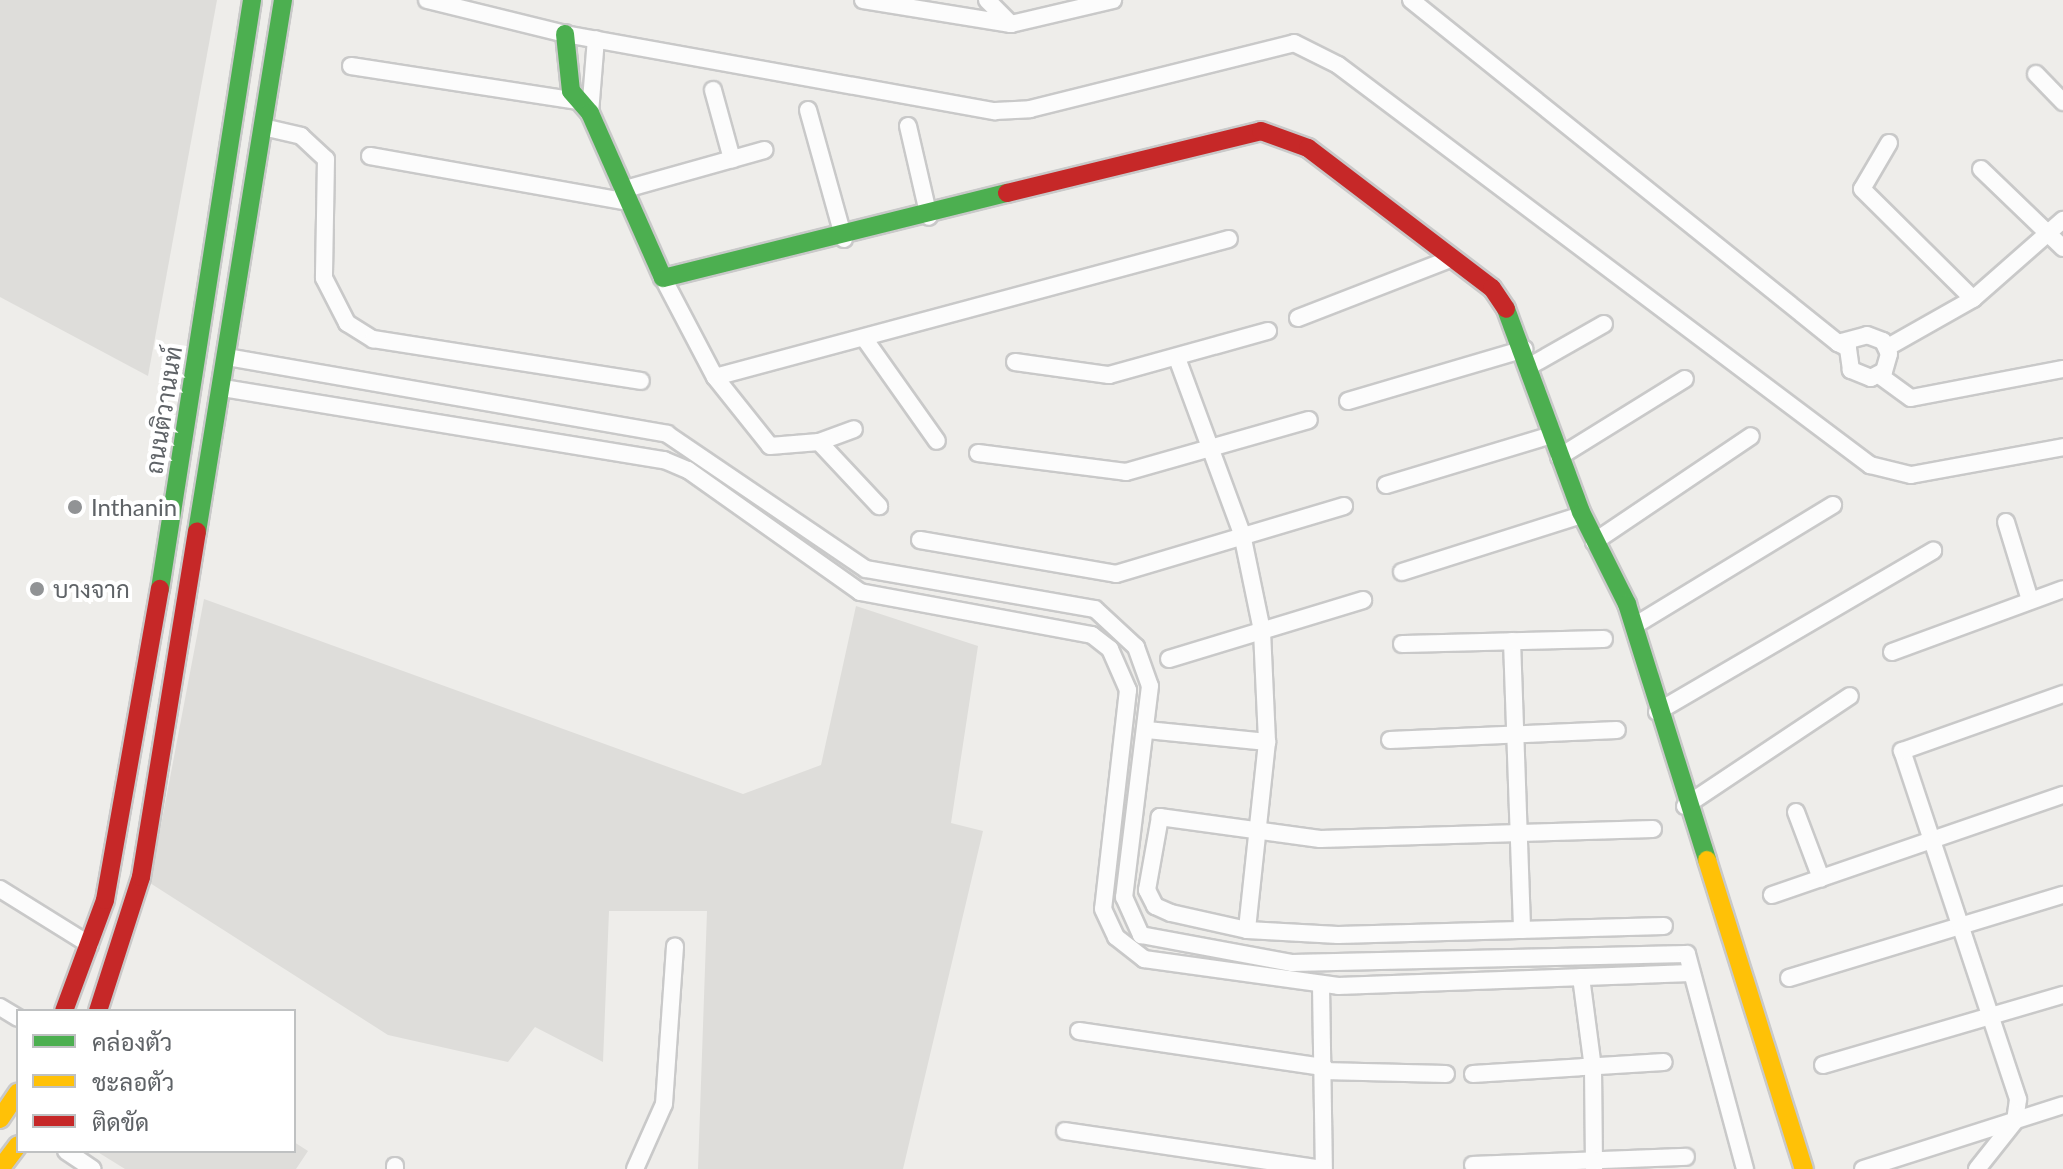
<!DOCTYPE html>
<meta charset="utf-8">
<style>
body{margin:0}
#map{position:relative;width:2063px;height:1169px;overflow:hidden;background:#eeedea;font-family:Lato,Sarabun,sans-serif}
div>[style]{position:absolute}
.industrial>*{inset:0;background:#deddda}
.roads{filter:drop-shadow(2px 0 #c9c9c9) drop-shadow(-2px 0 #c9c9c9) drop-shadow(0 2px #c9c9c9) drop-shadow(0 -2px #c9c9c9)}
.street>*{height:16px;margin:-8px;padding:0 8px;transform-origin:8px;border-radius:8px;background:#fcfcfc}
.fast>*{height:18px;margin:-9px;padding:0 9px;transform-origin:9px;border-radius:9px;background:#4caf50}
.slow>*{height:18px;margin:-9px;padding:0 9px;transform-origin:9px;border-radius:9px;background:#ffc107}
.jam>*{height:18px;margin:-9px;padding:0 9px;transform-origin:9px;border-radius:9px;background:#c62828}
.dots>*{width:22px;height:22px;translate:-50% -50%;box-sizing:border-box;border:4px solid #fff;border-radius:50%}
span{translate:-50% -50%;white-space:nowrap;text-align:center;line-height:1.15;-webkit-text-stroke:8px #fff;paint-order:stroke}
.street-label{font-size:24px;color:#5f6367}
.poi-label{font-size:24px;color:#5f6367}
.left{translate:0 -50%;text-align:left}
.legend{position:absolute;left:16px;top:1009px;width:280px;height:144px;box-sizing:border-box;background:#fff;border:2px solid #bfc1c2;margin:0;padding:10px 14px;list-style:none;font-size:24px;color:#5f6367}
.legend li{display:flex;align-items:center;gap:16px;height:40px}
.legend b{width:40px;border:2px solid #bfc1c2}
</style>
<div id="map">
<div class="industrial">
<div style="clip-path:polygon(0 0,217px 0,148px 376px,0 297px)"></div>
<div style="clip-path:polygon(204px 599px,743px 794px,821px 765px,856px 606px,978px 646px,951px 823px,983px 831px,903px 1169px,698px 1169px,707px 911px,609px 911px,603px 1062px,535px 1027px,508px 1062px,388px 1035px,150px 883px)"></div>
<div style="clip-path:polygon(294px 1142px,308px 1151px,296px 1169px,125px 1169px,96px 1151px,294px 1151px)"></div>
</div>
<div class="roads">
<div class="street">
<div style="left:427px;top:0;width:142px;rotate:13.8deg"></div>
<div style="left:565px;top:34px;width:437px;rotate:10.2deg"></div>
<div style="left:995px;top:111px;width:35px;rotate:-3deg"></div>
<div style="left:1030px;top:109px;width:272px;rotate:-14deg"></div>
<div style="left:1294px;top:43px;width:49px;rotate:26.6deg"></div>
<div style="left:1338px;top:65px;width:666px;rotate:36.94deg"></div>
<div style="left:1870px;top:465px;width:42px;rotate:13.7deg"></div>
<div style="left:1911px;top:475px;width:155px;rotate:-10.4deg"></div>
<div style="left:863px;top:0;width:150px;rotate:9.2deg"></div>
<div style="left:1011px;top:24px;width:105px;rotate:-13.2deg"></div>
<div style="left:987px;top:0;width:34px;rotate:45deg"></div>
<div style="left:1411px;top:0;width:548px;rotate:38.77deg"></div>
<div style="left:351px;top:66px;width:235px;rotate:8.8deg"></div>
<div style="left:2036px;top:74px;width:39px;rotate:46deg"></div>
<div style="left:713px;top:90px;width:72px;rotate:74.6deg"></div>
<div style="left:808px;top:110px;width:134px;rotate:74.4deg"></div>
<div style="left:590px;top:113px;width:74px;rotate:-85.4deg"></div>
<div style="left:908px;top:126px;width:93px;rotate:77deg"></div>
<div style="left:263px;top:127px;width:39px;rotate:13deg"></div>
<div style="left:301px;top:136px;width:34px;rotate:43deg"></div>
<div style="left:326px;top:159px;width:119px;rotate:91deg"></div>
<div style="left:324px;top:278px;width:51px;rotate:62.9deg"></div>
<div style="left:347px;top:323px;width:31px;rotate:32deg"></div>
<div style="left:373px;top:339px;width:271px;rotate:8.9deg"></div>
<div style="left:1889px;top:143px;width:53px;rotate:120.4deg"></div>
<div style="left:1862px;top:189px;width:156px;rotate:44.7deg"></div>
<div style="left:370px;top:156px;width:262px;rotate:10.1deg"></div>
<div style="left:1981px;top:169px;width:114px;rotate:43.9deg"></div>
<div style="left:622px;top:190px;width:148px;rotate:-15.7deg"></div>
<div style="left:663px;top:278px;width:112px;rotate:62.3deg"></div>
<div style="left:715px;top:377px;width:88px;rotate:51.4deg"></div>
<div style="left:770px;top:446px;width:49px;rotate:-4.7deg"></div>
<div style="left:819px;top:442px;width:37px;rotate:-20deg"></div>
<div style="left:1298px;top:318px;width:166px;rotate:-21.2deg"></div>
<div style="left:1867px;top:335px;width:17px;rotate:21deg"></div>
<div style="left:1883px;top:341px;width:14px;rotate:65deg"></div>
<div style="left:1889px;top:354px;width:18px;rotate:106deg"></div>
<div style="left:1884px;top:371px;width:15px;rotate:152deg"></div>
<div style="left:1871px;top:378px;width:22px;rotate:-158deg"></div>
<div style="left:1851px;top:370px;width:22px;rotate:-98deg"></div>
<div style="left:1848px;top:348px;width:11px;rotate:-153deg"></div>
<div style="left:1838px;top:343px;width:30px;rotate:-15deg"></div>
<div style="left:864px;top:338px;width:126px;rotate:54.7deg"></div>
<div style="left:1888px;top:347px;width:98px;rotate:-29.5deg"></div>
<div style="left:1973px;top:299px;width:120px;rotate:-41.3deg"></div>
<div style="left:227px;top:357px;width:447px;rotate:9.9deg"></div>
<div style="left:667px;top:434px;width:240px;rotate:34.2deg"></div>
<div style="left:866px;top:569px;width:232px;rotate:9.9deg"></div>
<div style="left:1095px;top:609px;width:56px;rotate:42.8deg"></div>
<div style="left:1136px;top:647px;width:41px;rotate:70.3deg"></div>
<div style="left:1150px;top:686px;width:213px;rotate:97deg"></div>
<div style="left:1124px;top:897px;width:42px;rotate:65.9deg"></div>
<div style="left:1141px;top:935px;width:154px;rotate:10.5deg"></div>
<div style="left:1292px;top:963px;width:395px;rotate:-1.3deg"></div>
<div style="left:1687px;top:954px;width:223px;rotate:74.9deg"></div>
<div style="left:1177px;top:358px;width:188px;rotate:69.7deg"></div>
<div style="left:1242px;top:534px;width:99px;rotate:78.3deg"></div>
<div style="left:1262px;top:631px;width:111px;rotate:87.4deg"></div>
<div style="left:1267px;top:742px;width:189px;rotate:96.1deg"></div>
<div style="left:1015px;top:362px;width:95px;rotate:7.9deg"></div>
<div style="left:1109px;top:375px;width:165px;rotate:-15.5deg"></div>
<div style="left:1530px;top:366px;width:85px;rotate:-29.6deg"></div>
<div style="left:1879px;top:375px;width:39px;rotate:36deg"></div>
<div style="left:1911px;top:398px;width:155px;rotate:-10.8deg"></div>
<div style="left:715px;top:377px;width:532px;rotate:-15.03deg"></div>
<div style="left:223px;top:388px;width:447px;rotate:9.3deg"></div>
<div style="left:664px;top:460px;width:26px;rotate:23deg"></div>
<div style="left:688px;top:470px;width:211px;rotate:35.3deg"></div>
<div style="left:860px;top:592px;width:236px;rotate:10.5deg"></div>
<div style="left:1092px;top:635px;width:23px;rotate:38deg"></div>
<div style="left:1110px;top:649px;width:45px;rotate:66.3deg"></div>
<div style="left:1128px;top:690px;width:220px;rotate:96.5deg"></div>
<div style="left:1103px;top:909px;width:31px;rotate:65deg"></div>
<div style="left:1116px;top:937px;width:36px;rotate:38deg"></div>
<div style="left:1144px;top:959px;width:196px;rotate:7.9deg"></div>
<div style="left:1338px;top:986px;width:353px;rotate:-2.1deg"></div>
<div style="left:1348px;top:401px;width:184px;rotate:-16.4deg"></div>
<div style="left:819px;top:442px;width:88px;rotate:46.8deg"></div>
<div style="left:978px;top:453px;width:149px;rotate:7.3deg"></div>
<div style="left:1126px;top:472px;width:190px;rotate:-15.9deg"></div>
<div style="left:1559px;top:457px;width:148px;rotate:-31.8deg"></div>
<div style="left:1386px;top:485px;width:173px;rotate:-16.8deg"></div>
<div style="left:2006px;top:522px;width:82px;rotate:72.9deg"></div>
<div style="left:920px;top:540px;width:199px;rotate:9.8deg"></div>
<div style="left:1116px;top:574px;width:238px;rotate:-16.6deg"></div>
<div style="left:1594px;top:542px;width:189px;rotate:-34deg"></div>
<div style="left:1402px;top:572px;width:189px;rotate:-17.6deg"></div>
<div style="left:1634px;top:626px;width:233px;rotate:-31.3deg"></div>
<div style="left:1512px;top:641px;width:289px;rotate:88deg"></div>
<div style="left:1402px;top:644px;width:202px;rotate:-1.4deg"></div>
<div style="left:1892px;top:652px;width:182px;rotate:-20.2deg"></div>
<div style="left:1169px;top:659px;width:203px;rotate:-16.9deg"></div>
<div style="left:1657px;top:712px;width:320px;rotate:-30.3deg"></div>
<div style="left:1147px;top:730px;width:121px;rotate:5.7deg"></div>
<div style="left:1390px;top:740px;width:227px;rotate:-2.5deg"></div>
<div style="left:1685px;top:806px;width:198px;rotate:-33.7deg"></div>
<div style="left:1796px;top:812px;width:71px;rotate:69.3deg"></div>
<div style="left:1653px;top:829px;width:333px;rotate:178.3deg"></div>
<div style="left:1320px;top:839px;width:162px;rotate:-172.2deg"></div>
<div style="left:1160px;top:817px;width:74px;rotate:100.1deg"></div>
<div style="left:1147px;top:890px;width:18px;rotate:63deg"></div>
<div style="left:1155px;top:906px;width:17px;rotate:24deg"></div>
<div style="left:1171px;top:913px;width:78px;rotate:12.6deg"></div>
<div style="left:1247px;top:930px;width:91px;rotate:3.1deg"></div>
<div style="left:1338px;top:935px;width:326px;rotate:-1.6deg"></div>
<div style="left:0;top:889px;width:106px;rotate:31.9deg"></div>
<div style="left:1772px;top:895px;width:308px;rotate:-19deg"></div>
<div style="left:1581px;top:977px;width:92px;rotate:82.5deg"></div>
<div style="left:1593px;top:1068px;width:101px;rotate:89.4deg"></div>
<div style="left:1789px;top:978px;width:286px;rotate:-16.9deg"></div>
<div style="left:1321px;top:985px;width:184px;rotate:89.1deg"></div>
<div style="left:0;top:1007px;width:21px;rotate:31deg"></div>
<div style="left:1079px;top:1031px;width:248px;rotate:8.4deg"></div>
<div style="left:1823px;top:1065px;width:250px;rotate:-16.3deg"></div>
<div style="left:1323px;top:1071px;width:123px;rotate:1.4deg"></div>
<div style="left:1473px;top:1074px;width:191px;rotate:-3.6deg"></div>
<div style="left:1065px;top:1131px;width:259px;rotate:8.4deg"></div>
<div style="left:66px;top:1151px;width:32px;rotate:34deg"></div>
<div style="left:1473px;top:1165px;width:213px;rotate:-2.2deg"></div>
<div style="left:395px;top:1169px;width:3px;rotate:-90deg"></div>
<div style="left:635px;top:1169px;width:71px;rotate:-66deg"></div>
<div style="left:664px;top:1104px;width:158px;rotate:-86deg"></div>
<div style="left:1863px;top:1169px;width:210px;rotate:-17.7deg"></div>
<div style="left:1977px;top:1169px;width:61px;rotate:-51.6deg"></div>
<div style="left:2015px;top:1121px;width:22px;rotate:-82deg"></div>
<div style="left:2018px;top:1099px;width:367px;rotate:-108.4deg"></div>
<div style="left:1902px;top:751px;width:171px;rotate:-19.5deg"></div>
</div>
<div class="fast">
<div style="left:565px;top:34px;width:57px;rotate:84deg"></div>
<div style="left:571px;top:91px;width:29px;rotate:49deg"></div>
<div style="left:590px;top:113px;width:180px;rotate:66.1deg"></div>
<div style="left:663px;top:278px;width:354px;rotate:-13.9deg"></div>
<div style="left:1506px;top:309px;width:216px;rotate:69.7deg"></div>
<div style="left:1581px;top:512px;width:103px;rotate:63.4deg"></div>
<div style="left:1627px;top:604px;width:268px;rotate:72.6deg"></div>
<div style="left:197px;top:532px;width:539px;rotate:-80.82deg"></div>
<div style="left:160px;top:589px;width:596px;rotate:-81.12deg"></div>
</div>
<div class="slow">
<div style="left:1707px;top:860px;width:324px;rotate:72.6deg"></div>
<div style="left:0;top:1119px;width:32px;rotate:-56deg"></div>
<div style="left:0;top:1169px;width:30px;rotate:-53deg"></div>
</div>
<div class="jam">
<div style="left:1007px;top:193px;width:261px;rotate:-13.7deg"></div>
<div style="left:1261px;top:131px;width:50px;rotate:19.9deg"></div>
<div style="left:1308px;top:148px;width:231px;rotate:37.3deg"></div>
<div style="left:1492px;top:288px;width:25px;rotate:56deg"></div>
<div style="left:64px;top:1011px;width:118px;rotate:-69.7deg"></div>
<div style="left:105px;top:900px;width:316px;rotate:-80deg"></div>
<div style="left:98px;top:1011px;width:141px;rotate:-72.2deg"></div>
<div style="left:141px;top:877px;width:350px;rotate:-80.8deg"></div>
</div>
</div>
<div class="dots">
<div style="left:75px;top:507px;background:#919395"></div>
<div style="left:37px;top:589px;background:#919395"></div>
</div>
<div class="street-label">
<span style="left:163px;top:410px;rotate:-81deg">ถนนติวานนท์</span>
</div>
<div class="poi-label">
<span class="left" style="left:91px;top:507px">Inthanin</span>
<span class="left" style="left:53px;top:589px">บางจาก</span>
</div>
<ul class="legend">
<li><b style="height:10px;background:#4caf50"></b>คล่องตัว</li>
<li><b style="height:10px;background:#ffc107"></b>ชะลอตัว</li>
<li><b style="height:10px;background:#c62828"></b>ติดขัด</li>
</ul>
</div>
